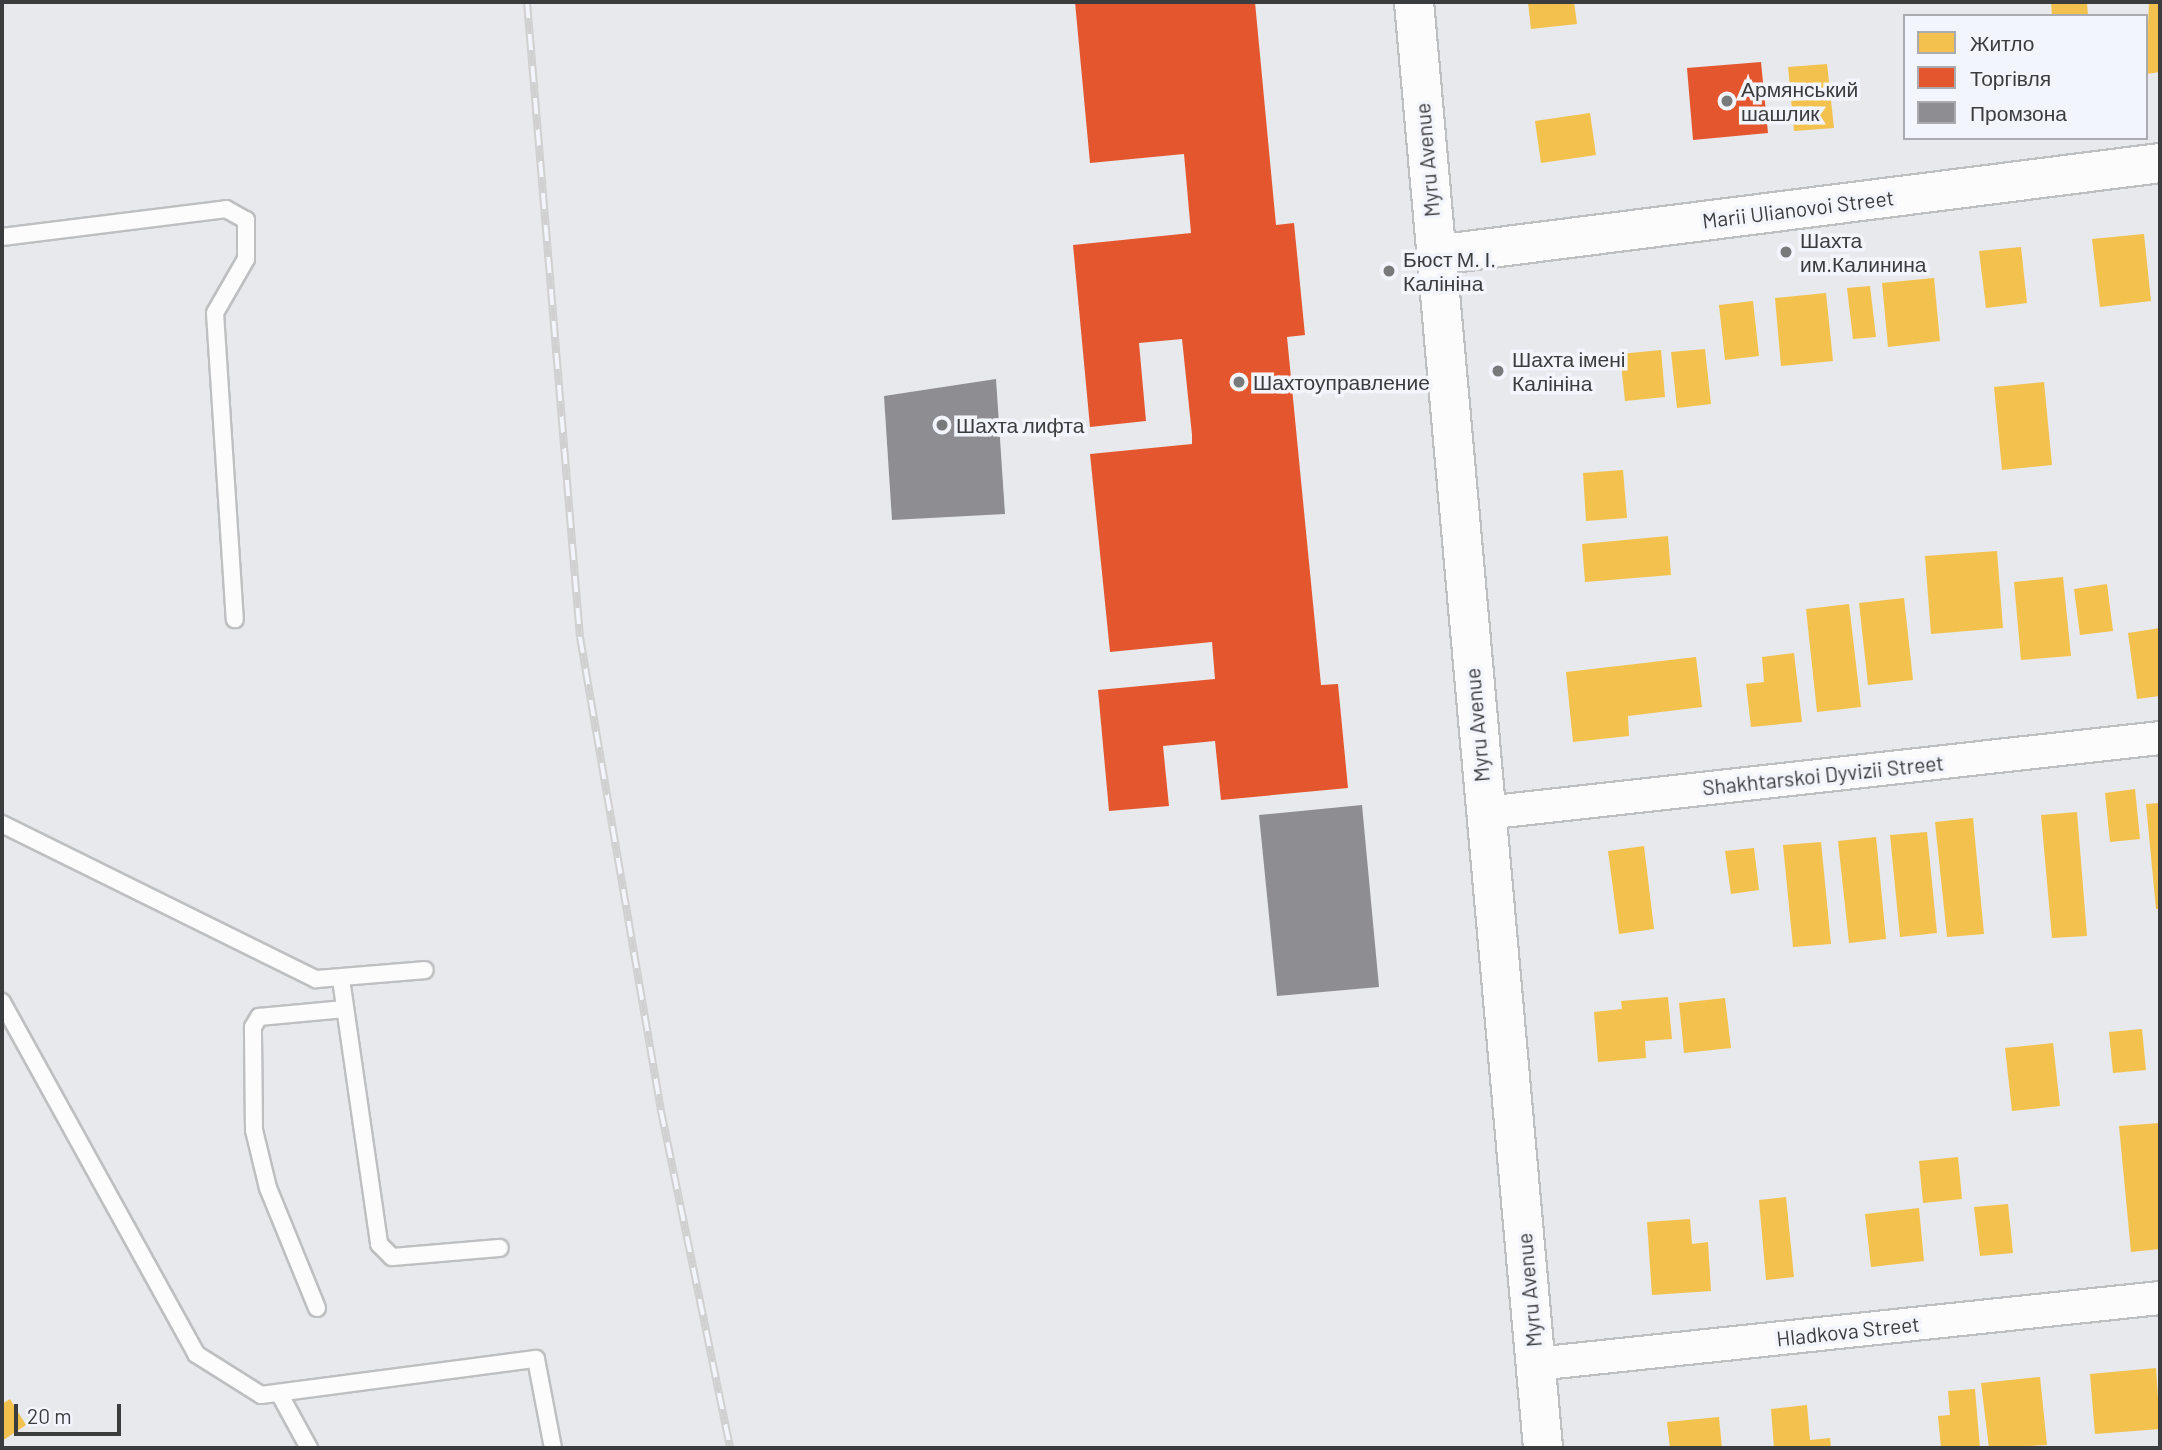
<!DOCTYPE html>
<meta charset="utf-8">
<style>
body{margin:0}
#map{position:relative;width:2162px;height:1450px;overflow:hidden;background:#e8e9ec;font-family:Barlow,sans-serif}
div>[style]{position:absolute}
.homes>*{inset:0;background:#f2c14e}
.shops>*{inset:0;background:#e4572e}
.industry>*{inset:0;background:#8d8d92}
.roads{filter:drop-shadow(2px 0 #bebfc1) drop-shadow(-2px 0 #bebfc1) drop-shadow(0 2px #bebfc1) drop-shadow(0 -2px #bebfc1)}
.lane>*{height:16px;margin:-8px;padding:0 8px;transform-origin:8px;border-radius:8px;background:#fcfcfc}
.street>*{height:32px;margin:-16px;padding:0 16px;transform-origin:16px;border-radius:16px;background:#fcfcfc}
.secondary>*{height:38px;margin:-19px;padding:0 19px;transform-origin:19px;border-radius:19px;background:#fcfcfc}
.rail>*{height:8px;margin-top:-4px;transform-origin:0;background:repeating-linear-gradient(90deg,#f3f5fc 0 16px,#d0d0d1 0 32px);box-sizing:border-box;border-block:2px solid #d0d0d1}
.dots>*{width:19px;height:19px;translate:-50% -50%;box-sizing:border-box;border:4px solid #f3f5fc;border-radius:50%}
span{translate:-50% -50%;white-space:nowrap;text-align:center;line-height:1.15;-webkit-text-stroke:7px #f3f5fc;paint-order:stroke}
.poi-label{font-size:21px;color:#3b3c3e}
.left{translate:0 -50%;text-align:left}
.street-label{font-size:21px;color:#3b3c3e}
.frame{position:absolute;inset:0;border:4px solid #3b3c3e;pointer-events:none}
.legend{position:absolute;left:1903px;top:14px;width:245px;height:126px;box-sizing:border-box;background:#f3f5fc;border:2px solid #a9abb0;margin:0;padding:9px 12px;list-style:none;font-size:21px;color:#3b3c3e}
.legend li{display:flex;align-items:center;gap:14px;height:35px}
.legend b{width:35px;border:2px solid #a9abb0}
.scale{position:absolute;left:14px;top:1404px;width:107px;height:32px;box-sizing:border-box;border:4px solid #3b3c3e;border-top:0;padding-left:9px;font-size:21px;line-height:24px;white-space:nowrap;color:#3b3c3e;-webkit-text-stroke:5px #f3f5fc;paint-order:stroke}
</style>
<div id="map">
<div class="homes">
<div style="clip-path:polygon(1528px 2px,1574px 2px,1577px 24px,1531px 29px)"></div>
<div style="clip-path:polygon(2051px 2px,2087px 2px,2088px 16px,2052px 16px)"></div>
<div style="clip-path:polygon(2149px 2px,2160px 2px,2160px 72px,2146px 74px)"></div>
<div style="clip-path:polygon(1827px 64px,1834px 128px,1794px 131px,1788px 67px)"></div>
<div style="clip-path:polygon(1590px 113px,1596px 155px,1541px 163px,1535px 121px)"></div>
<div style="clip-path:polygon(2144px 234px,2151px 301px,2100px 307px,2092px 239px)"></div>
<div style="clip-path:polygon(2021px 247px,2027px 303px,1986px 308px,1979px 251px)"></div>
<div style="clip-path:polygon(1934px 278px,1940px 341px,1888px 347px,1882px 283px)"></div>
<div style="clip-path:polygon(1870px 286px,1876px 337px,1853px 339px,1847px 288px)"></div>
<div style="clip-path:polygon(1826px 293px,1833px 361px,1781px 366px,1775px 298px)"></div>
<div style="clip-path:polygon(1753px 301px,1759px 356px,1725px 360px,1719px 305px)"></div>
<div style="clip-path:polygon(1705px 349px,1711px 404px,1677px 408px,1671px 352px)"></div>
<div style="clip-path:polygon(1661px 350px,1665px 397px,1625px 401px,1620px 354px)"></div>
<div style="clip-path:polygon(2044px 382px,2052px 465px,2002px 470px,1994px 387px)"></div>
<div style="clip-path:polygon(1623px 470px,1627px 518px,1586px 521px,1583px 473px)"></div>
<div style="clip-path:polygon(1668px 536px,1671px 575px,1585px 582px,1582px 544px)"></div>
<div style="clip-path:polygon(1997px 551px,2003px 628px,1931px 634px,1925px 556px)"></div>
<div style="clip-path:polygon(2063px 577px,2071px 656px,2021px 660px,2014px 582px)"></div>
<div style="clip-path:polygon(2107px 584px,2113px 631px,2080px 635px,2074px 589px)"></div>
<div style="clip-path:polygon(1904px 598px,1913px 680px,1868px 685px,1859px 603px)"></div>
<div style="clip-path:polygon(1849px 604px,1861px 707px,1817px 712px,1806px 609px)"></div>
<div style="clip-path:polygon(2160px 628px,2160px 696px,2137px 699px,2128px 633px)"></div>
<div style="clip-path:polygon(1794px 653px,1802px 722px,1751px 727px,1746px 684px,1764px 682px,1762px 657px)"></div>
<div style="clip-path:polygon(1696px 657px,1702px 707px,1628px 716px,1629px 736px,1573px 742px,1566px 672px)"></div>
<div style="clip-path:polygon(2135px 789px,2140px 839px,2110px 842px,2105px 793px)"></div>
<div style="clip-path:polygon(2160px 803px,2160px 909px,2156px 909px,2146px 804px)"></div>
<div style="clip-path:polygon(2077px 812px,2087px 936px,2052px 938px,2041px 815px)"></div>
<div style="clip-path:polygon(1973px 818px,1984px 934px,1947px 937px,1935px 822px)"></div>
<div style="clip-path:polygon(1927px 832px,1937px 933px,1900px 937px,1890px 835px)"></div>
<div style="clip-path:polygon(1876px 837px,1886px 939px,1849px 943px,1838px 841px)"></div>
<div style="clip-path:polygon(1821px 842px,1831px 944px,1793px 947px,1783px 845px)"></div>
<div style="clip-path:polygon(1644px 846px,1654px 929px,1619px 934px,1608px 851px)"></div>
<div style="clip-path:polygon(1754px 848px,1759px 890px,1731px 894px,1725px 851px)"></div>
<div style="clip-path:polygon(1668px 997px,1672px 1039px,1645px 1041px,1646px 1058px,1598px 1062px,1594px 1012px,1622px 1009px,1621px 1001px)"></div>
<div style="clip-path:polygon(1725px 998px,1731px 1048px,1684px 1053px,1679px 1003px)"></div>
<div style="clip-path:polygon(2142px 1029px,2146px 1070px,2113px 1073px,2109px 1032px)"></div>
<div style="clip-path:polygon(2053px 1043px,2060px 1106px,2012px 1111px,2005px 1048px)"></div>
<div style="clip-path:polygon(2160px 1123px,2160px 1249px,2131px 1252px,2119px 1126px)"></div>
<div style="clip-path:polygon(1958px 1157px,1962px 1199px,1923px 1203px,1919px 1161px)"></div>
<div style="clip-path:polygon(1786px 1197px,1794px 1277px,1766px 1280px,1759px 1200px)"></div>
<div style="clip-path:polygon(2008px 1204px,2013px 1253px,1980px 1256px,1974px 1207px)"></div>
<div style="clip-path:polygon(1919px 1208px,1924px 1261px,1871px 1267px,1865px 1214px)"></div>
<div style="clip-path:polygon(1690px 1219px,1692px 1244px,1708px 1242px,1711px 1291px,1652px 1295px,1647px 1222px)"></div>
<div style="clip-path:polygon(2156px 1368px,2160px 1429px,2095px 1434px,2090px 1374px)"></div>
<div style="clip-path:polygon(2040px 1377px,2047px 1445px,1989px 1448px,1981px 1383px)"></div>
<div style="clip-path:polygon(1975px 1389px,1980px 1448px,1941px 1448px,1938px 1416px,1950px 1415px,1948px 1391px)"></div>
<div style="clip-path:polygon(10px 1399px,26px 1425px,2px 1441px,2px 1404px)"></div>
<div style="clip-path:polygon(1807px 1405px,1810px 1440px,1830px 1438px,1831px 1448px,1774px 1448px,1771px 1409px)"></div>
<div style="clip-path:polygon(1719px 1417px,1722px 1448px,1670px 1448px,1667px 1422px)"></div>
</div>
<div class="shops">
<div style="clip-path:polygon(1075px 2px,1255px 2px,1276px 225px,1294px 223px,1305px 335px,1287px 337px,1321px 685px,1338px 684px,1348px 788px,1221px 800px,1215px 741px,1163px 746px,1169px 806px,1109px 811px,1098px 690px,1215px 679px,1212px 642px,1110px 652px,1090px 454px,1192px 444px,1192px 435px,1182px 339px,1139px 343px,1146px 421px,1090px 427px,1073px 245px,1191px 233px,1184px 154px,1090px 163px)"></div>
<div style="clip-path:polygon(1761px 62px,1768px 133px,1693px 140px,1687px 68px)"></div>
</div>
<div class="industry">
<div style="clip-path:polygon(996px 379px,1005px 514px,892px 520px,884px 396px)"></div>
<div style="clip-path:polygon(1362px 805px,1379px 987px,1277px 996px,1259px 815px)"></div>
</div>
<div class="roads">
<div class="lane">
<div style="left:2px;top:237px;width:226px;rotate:-7.1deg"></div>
<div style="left:226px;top:209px;width:23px;rotate:29deg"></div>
<div style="left:246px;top:220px;width:39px;rotate:90deg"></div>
<div style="left:246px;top:259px;width:62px;rotate:119.9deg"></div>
<div style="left:215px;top:313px;width:307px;rotate:86.3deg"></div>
<div style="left:2px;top:824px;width:350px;rotate:26.3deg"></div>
<div style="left:316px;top:979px;width:109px;rotate:-4.7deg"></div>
<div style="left:341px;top:979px;width:268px;rotate:81.8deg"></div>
<div style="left:379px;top:1244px;width:18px;rotate:45deg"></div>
<div style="left:392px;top:1257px;width:108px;rotate:-4.8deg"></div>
<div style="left:2px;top:1002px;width:402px;rotate:61.1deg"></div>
<div style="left:196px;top:1354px;width:77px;rotate:32.2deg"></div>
<div style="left:261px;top:1395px;width:277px;rotate:-7.5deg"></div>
<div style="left:536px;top:1359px;width:91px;rotate:79.2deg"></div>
<div style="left:317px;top:1308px;width:130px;rotate:-112.2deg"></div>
<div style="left:268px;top:1188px;width:60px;rotate:-103.6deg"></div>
<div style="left:254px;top:1130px;width:103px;rotate:-90.6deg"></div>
<div style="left:253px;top:1027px;width:12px;rotate:-59deg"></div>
<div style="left:259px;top:1017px;width:86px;rotate:-5.3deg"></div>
<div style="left:279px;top:1393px;width:63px;rotate:61.4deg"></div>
</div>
<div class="street">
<div style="left:1485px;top:813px;width:679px;rotate:-6.34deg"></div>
<div style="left:1536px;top:1364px;width:627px;rotate:-6.04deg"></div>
</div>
<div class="secondary">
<div style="left:1414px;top:2px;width:1452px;rotate:84.9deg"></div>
<div style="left:1436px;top:255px;width:730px;rotate:-7.24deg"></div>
</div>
</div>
<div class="rail">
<div style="left:527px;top:2px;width:637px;rotate:85.23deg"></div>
<div style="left:580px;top:637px;width:481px;rotate:80.3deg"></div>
<div style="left:661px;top:1111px;width:344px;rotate:78.4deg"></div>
</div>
<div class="dots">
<div style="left:1727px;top:101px;background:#78797b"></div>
<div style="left:1786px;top:252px;background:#78797b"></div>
<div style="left:1389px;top:271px;background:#78797b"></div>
<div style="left:1498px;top:371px;background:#78797b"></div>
<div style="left:1239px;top:382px;background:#78797b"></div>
<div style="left:942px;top:425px;background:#78797b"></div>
</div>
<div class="poi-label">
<span class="left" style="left:1741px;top:101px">Армянський<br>шашлик</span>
<span class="left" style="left:1800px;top:252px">Шахта<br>им.Калинина</span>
<span class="left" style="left:1403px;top:271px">Бюст М. І.<br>Калініна</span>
<span class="left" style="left:1512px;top:371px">Шахта імені<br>Калініна</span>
<span class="left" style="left:1253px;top:382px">Шахтоуправление</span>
<span class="left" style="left:956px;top:425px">Шахта лифта</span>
</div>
<div class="street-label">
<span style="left:1427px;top:160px;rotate:-95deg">Myru Avenue</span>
<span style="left:1798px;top:209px;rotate:-7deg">Marii Ulianovoi Street</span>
<span style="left:1477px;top:725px;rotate:-95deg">Myru Avenue</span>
<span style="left:1823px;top:775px;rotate:-6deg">Shakhtarskoi Dyvizii Street</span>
<span style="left:1529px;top:1290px;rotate:-95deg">Myru Avenue</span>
<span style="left:1848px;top:1331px;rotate:-6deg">Hladkova Street</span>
</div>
<div class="frame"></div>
<ul class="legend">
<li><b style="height:19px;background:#f2c14e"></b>Житло</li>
<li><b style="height:19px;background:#e4572e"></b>Торгівля</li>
<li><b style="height:19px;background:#8d8d92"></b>Промзона</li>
</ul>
<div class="scale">20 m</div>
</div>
